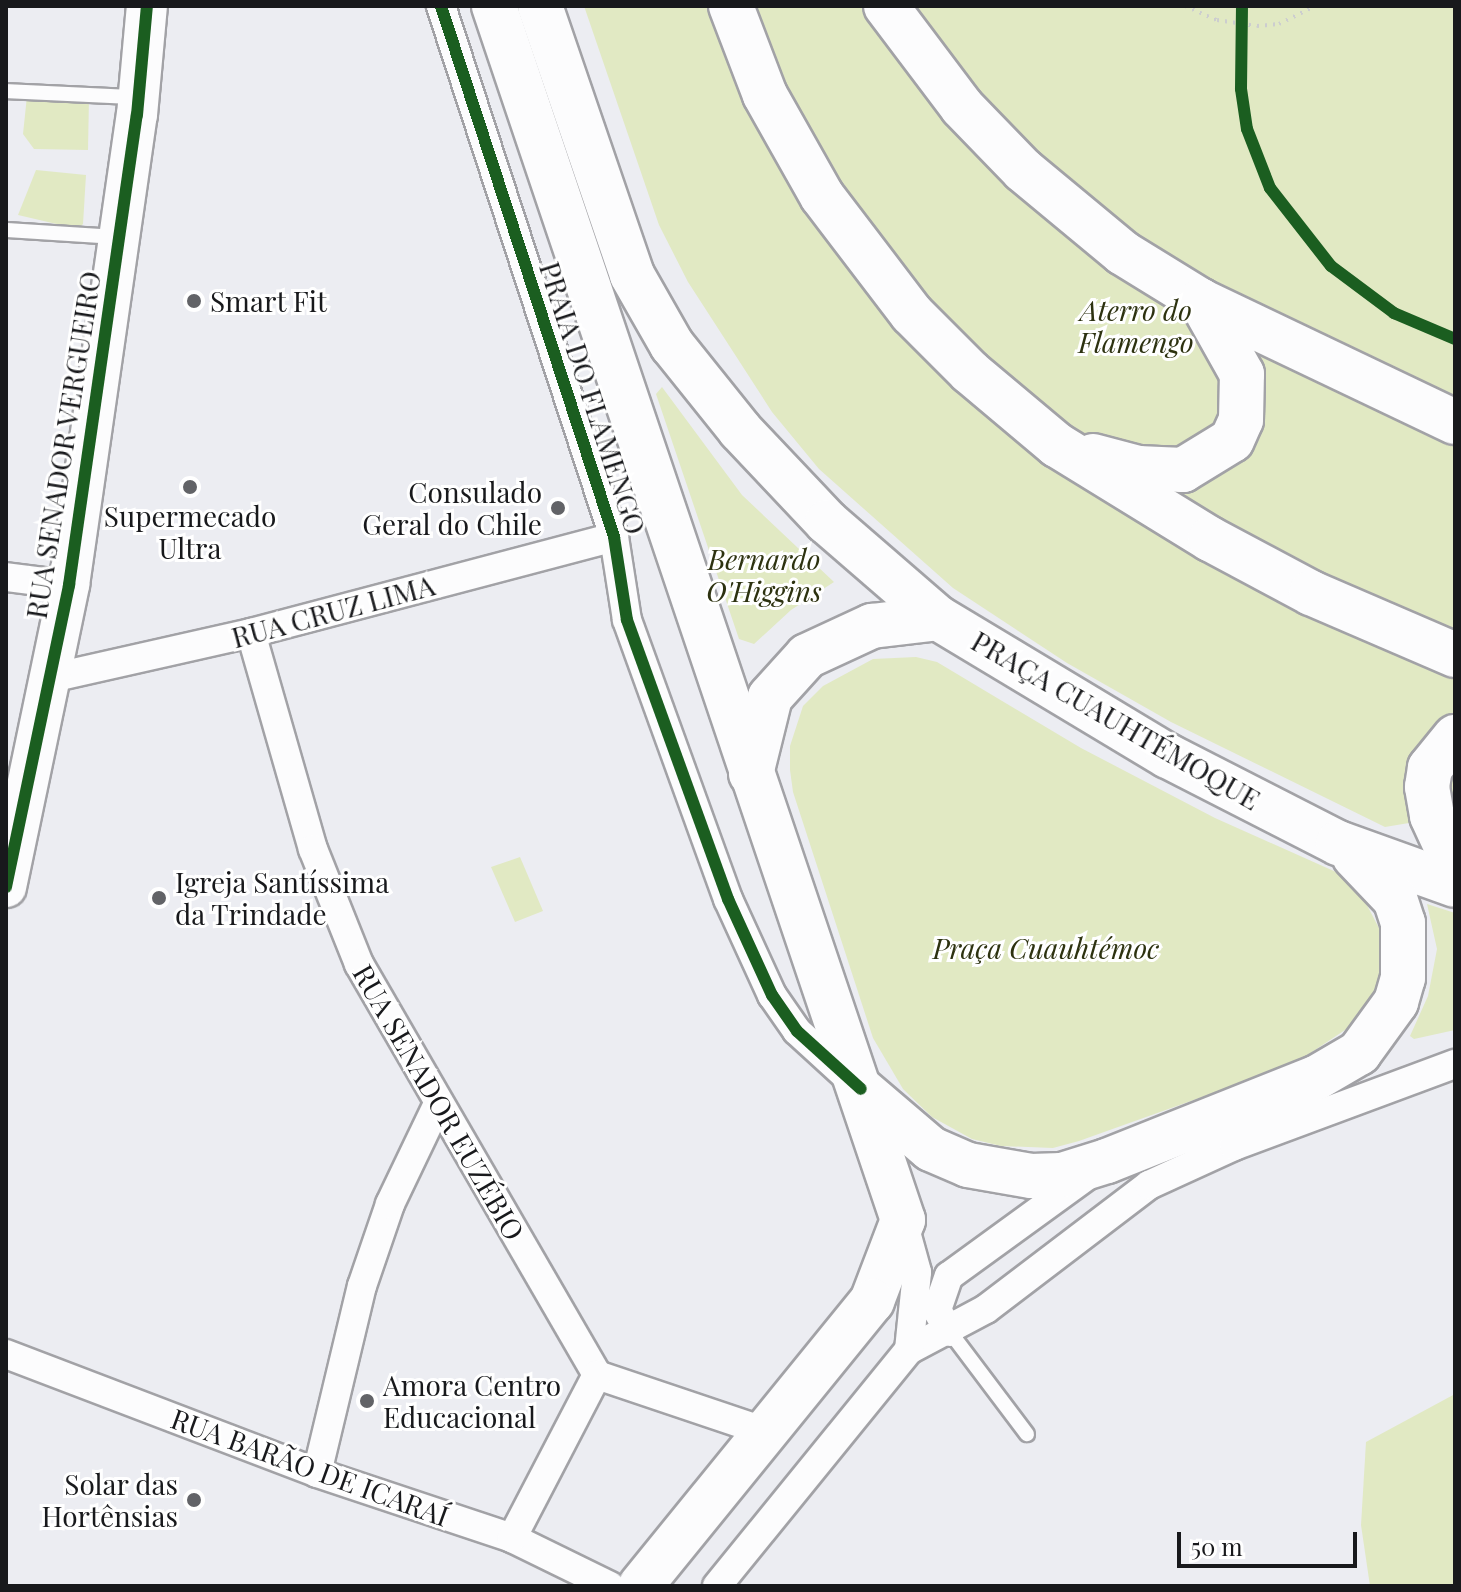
<!DOCTYPE html>
<meta charset="utf-8">
<style>
body{margin:0}
#map{position:relative;width:1461px;height:1592px;overflow:hidden;background:#ecedf2;font-family:"Playfair Display",serif}
div>[style]{position:absolute}
.green>*{inset:0;background:#e1e9c3}
.path>*{height:4px;margin-top:-2px;transform-origin:0;background:repeating-linear-gradient(90deg,#cccdcf 0 2px,transparent 0 8px)}
.roads{filter:drop-shadow(2px 0 #a2a2a6) drop-shadow(-2px 0 #a2a2a6) drop-shadow(0 2px #a2a2a6) drop-shadow(0 -2px #a2a2a6)}
.lane>*{height:14px;margin:-7px;padding:0 7px;transform-origin:7px;border-radius:7px;background:#fcfcfd}
.street>*{height:28px;margin:-14px;padding:0 14px;transform-origin:14px;border-radius:14px;background:#fcfcfd}
.secondary>*{height:40px;margin:-20px;padding:0 20px;transform-origin:20px;border-radius:20px;background:#fcfcfd}
.primary>*{height:44px;margin:-22px;padding:0 22px;transform-origin:22px;border-radius:22px;background:#fcfcfd}
.highway>*{height:44px;margin:-22px;padding:0 22px;transform-origin:22px;border-radius:22px;background:#fcfcfd}
.cycleway>*{height:12px;margin:-6px;padding:0 6px;transform-origin:6px;border-radius:6px;background:#1b5e20}
.dots>*{width:22px;height:22px;translate:-50% -50%;box-sizing:border-box;border:4px solid #fff;border-radius:50%}
span{translate:-50% -50%;white-space:nowrap;text-align:center;line-height:1.15;-webkit-text-stroke:6px #fff;paint-order:stroke}
.poi-label{font-size:28px;color:#18191c}
.left{translate:0 -50%;text-align:left}
.right{translate:-100% -50%;text-align:right}
.park-label{font-size:28px;color:#2d3210;font-style:italic}
.street-label{font-size:28px;color:#18191c}
.frame{position:absolute;inset:0;border:8px solid #18191c;pointer-events:none}
.scale{position:absolute;left:1177px;top:1532px;width:180px;height:36px;box-sizing:border-box;border:4px solid #18191c;border-top:0;padding-left:10px;font-size:24px;line-height:28px;white-space:nowrap;color:#18191c;-webkit-text-stroke:6px #fff;paint-order:stroke}
</style>
<div id="map">
<div class="green">
<div style="clip-path:polygon(584px 6px,1455px 6px,1455px 828px,1415px 822px,1385px 827px,1171px 722px,1067px 663px,953px 588px,819px 469px,772px 412px,688px 282px,659px 225px)"></div>
<div style="clip-path:polygon(27px 96px,89px 98px,88px 150px,34px 149px,23px 134px)"></div>
<div style="clip-path:polygon(36px 170px,86px 175px,83px 224px,78px 229px,18px 215px)"></div>
<div style="clip-path:polygon(662px 387px,742px 495px,834px 582px,791px 610px,754px 644px,739px 639px,656px 394px)"></div>
<div style="clip-path:polygon(916px 657px,937px 662px,1081px 748px,1215px 818px,1336px 872px,1359px 890px,1379px 928px,1381px 979px,1370px 1002px,1351px 1026px,1294px 1064px,1079px 1141px,1053px 1148px,1001px 1146px,972px 1139px,932px 1117px,903px 1089px,873px 1038px,793px 792px,790px 770px,790px 746px,803px 706px,823px 686px,873px 659px)"></div>
<div style="clip-path:polygon(520px 857px,543px 911px,515px 922px,491px 867px)"></div>
<div style="clip-path:polygon(1427px 904px,1455px 913px,1455px 1030px,1414px 1039px,1410px 1036px,1428px 996px,1437px 949px)"></div>
<div style="clip-path:polygon(1455px 1394px,1455px 1586px,1370px 1586px,1361px 1525px,1366px 1442px)"></div>
</div>
<div class="path">
<div style="left:1185px;top:6px;width:35px;rotate:24deg"></div>
<div style="left:1217px;top:20px;width:40px;rotate:8.5deg"></div>
<div style="left:1257px;top:26px;width:22px;rotate:-5deg"></div>
<div style="left:1279px;top:24px;width:40px;rotate:-26.6deg"></div>
</div>
<div class="roads">
<div class="lane">
<div style="left:6px;top:91px;width:129px;rotate:2.7deg"></div>
<div style="left:6px;top:230px;width:111px;rotate:3.6deg"></div>
<div style="left:950px;top:1332px;width:128px;rotate:53deg"></div>
</div>
<div class="street">
<div style="left:441px;top:6px;width:558px;rotate:71.95deg"></div>
<div style="left:614px;top:537px;width:84px;rotate:81.1deg"></div>
<div style="left:627px;top:620px;width:297px;rotate:70.1deg"></div>
<div style="left:728px;top:899px;width:106px;rotate:65.4deg"></div>
<div style="left:772px;top:995px;width:44px;rotate:55.2deg"></div>
<div style="left:797px;top:1031px;width:74px;rotate:42.3deg"></div>
<div style="left:6px;top:577px;width:64px;rotate:7.2deg"></div>
<div style="left:251px;top:633px;width:225px;rotate:74deg"></div>
<div style="left:313px;top:849px;width:124px;rotate:68.2deg"></div>
<div style="left:359px;top:964px;width:475px;rotate:59.9deg"></div>
<div style="left:51px;top:678px;width:205px;rotate:-12.7deg"></div>
<div style="left:251px;top:633px;width:375px;rotate:-14.8deg"></div>
<div style="left:950px;top:1332px;width:26px;rotate:-121deg"></div>
<div style="left:937px;top:1310px;width:36px;rotate:-71deg"></div>
<div style="left:949px;top:1276px;width:172px;rotate:-36deg"></div>
<div style="left:909px;top:1350px;width:87px;rotate:-28deg"></div>
<div style="left:986px;top:1309px;width:205px;rotate:-37.3deg"></div>
<div style="left:1149px;top:1185px;width:94px;rotate:-24.6deg"></div>
<div style="left:1234px;top:1146px;width:236px;rotate:-20.4deg"></div>
<div style="left:6px;top:1354px;width:333px;rotate:20.9deg"></div>
<div style="left:317px;top:1473px;width:206px;rotate:18.4deg"></div>
<div style="left:512px;top:1538px;width:109px;rotate:26.1deg"></div>
<div style="left:597px;top:1375px;width:182px;rotate:18.6deg"></div>
<div style="left:317px;top:1473px;width:192px;rotate:-76.5deg"></div>
<div style="left:362px;top:1286px;width:87px;rotate:-71.1deg"></div>
<div style="left:390px;top:1204px;width:109px;rotate:-64.4deg"></div>
<div style="left:512px;top:1538px;width:184px;rotate:-62.5deg"></div>
<div style="left:717px;top:1586px;width:304px;rotate:-50.9deg"></div>
<div style="left:909px;top:1350px;width:78px;rotate:-84.1deg"></div>
<div style="left:917px;top:1272px;width:53px;rotate:-105.4deg"></div>
</div>
<div class="secondary">
<div style="left:6px;top:887px;width:309px;rotate:-78.2deg"></div>
<div style="left:69px;top:585px;width:475px;rotate:-81.8deg"></div>
<div style="left:137px;top:115px;width:109px;rotate:-84.8deg"></div>
</div>
<div class="primary">
<div style="left:494px;top:6px;width:1281px;rotate:71.38deg"></div>
<div style="left:903px;top:1220px;width:87px;rotate:110.9deg"></div>
<div style="left:872px;top:1301px;width:367px;rotate:129.1deg"></div>
<div style="left:540px;top:6px;width:284px;rotate:71.1deg"></div>
<div style="left:632px;top:275px;width:81px;rotate:60.3deg"></div>
<div style="left:672px;top:345px;width:109px;rotate:51.3deg"></div>
<div style="left:740px;top:430px;width:127px;rotate:46.6deg"></div>
<div style="left:827px;top:522px;width:147px;rotate:40.9deg"></div>
<div style="left:938px;top:618px;width:268px;rotate:31deg"></div>
<div style="left:1168px;top:756px;width:191px;rotate:27.1deg"></div>
<div style="left:1338px;top:843px;width:124px;rotate:19.7deg"></div>
<div style="left:751px;top:774px;width:79px;rotate:-76.1deg"></div>
<div style="left:770px;top:697px;width:55px;rotate:-47.9deg"></div>
<div style="left:807px;top:656px;width:72px;rotate:-24.8deg"></div>
<div style="left:872px;top:626px;width:66px;rotate:-6.9deg"></div>
<div style="left:863px;top:1091px;width:89px;rotate:40.5deg"></div>
<div style="left:931px;top:1149px;width:40px;rotate:23.4deg"></div>
<div style="left:968px;top:1165px;width:64px;rotate:9.9deg"></div>
<div style="left:1031px;top:1176px;width:31px;rotate:-2deg"></div>
<div style="left:1062px;top:1175px;width:47px;rotate:-17.3deg"></div>
<div style="left:1107px;top:1161px;width:225px;rotate:-21.7deg"></div>
<div style="left:1316px;top:1078px;width:50px;rotate:-30.2deg"></div>
<div style="left:1359px;top:1053px;width:63px;rotate:-54deg"></div>
<div style="left:1396px;top:1002px;width:25px;rotate:-74deg"></div>
<div style="left:1403px;top:978px;width:55px;rotate:-90deg"></div>
<div style="left:1403px;top:923px;width:25px;rotate:-108deg"></div>
<div style="left:1395px;top:899px;width:59px;rotate:-133.6deg"></div>
</div>
<div class="highway">
<div style="left:731px;top:6px;width:95px;rotate:69.1deg"></div>
<div style="left:765px;top:95px;width:116px;rotate:60.6deg"></div>
<div style="left:822px;top:196px;width:148px;rotate:52.7deg"></div>
<div style="left:912px;top:314px;width:82px;rotate:45deg"></div>
<div style="left:970px;top:372px;width:114px;rotate:40deg"></div>
<div style="left:1057px;top:445px;width:180px;rotate:31.6deg"></div>
<div style="left:1210px;top:539px;width:115px;rotate:28.1deg"></div>
<div style="left:1311px;top:593px;width:157px;rotate:23.3deg"></div>
<div style="left:886px;top:6px;width:126px;rotate:53deg"></div>
<div style="left:962px;top:107px;width:88px;rotate:45.9deg"></div>
<div style="left:1023px;top:170px;width:130px;rotate:39.7deg"></div>
<div style="left:1123px;top:253px;width:92px;rotate:31.6deg"></div>
<div style="left:1201px;top:301px;width:281px;rotate:25.5deg"></div>
<div style="left:1093px;top:456px;width:47px;rotate:14.9deg"></div>
<div style="left:1138px;top:468px;width:45px;rotate:2.5deg"></div>
<div style="left:1183px;top:470px;width:57px;rotate:-31.5deg"></div>
<div style="left:1232px;top:440px;width:22px;rotate:-66deg"></div>
<div style="left:1241px;top:420px;width:46px;rotate:-88.8deg"></div>
<div style="left:1242px;top:374px;width:84px;rotate:-119.3deg"></div>
<div style="left:1455px;top:737px;width:40px;rotate:129deg"></div>
<div style="left:1430px;top:768px;width:19px;rotate:99deg"></div>
<div style="left:1427px;top:787px;width:29px;rotate:80deg"></div>
<div style="left:1432px;top:816px;width:55px;rotate:65.3deg"></div>
</div>
</div>
<div class="cycleway">
<div style="left:441px;top:6px;width:558px;rotate:71.95deg"></div>
<div style="left:614px;top:537px;width:84px;rotate:81.1deg"></div>
<div style="left:627px;top:620px;width:297px;rotate:70.1deg"></div>
<div style="left:728px;top:899px;width:106px;rotate:65.4deg"></div>
<div style="left:772px;top:995px;width:44px;rotate:55.2deg"></div>
<div style="left:797px;top:1031px;width:86px;rotate:42.2deg"></div>
<div style="left:1242px;top:6px;width:83px;rotate:90.7deg"></div>
<div style="left:1241px;top:89px;width:40px;rotate:81.5deg"></div>
<div style="left:1247px;top:129px;width:63px;rotate:68.7deg"></div>
<div style="left:1270px;top:188px;width:99px;rotate:52deg"></div>
<div style="left:1331px;top:266px;width:79px;rotate:36.7deg"></div>
<div style="left:1394px;top:313px;width:66px;rotate:23.1deg"></div>
<div style="left:6px;top:887px;width:309px;rotate:-78.2deg"></div>
<div style="left:69px;top:585px;width:475px;rotate:-81.8deg"></div>
<div style="left:137px;top:115px;width:109px;rotate:-84.8deg"></div>
</div>
<div class="dots">
<div style="left:194px;top:301px;background:#626367"></div>
<div style="left:190px;top:487px;background:#626367"></div>
<div style="left:558px;top:508px;background:#626367"></div>
<div style="left:159px;top:898px;background:#626367"></div>
<div style="left:367px;top:1401px;background:#626367"></div>
<div style="left:194px;top:1500px;background:#626367"></div>
</div>
<div class="poi-label">
<span class="left" style="left:210px;top:301px">Smart Fit</span>
<span class="right" style="left:542px;top:508px">Consulado<br>Geral do Chile</span>
<span style="left:190px;top:532px">Supermecado<br>Ultra</span>
<span class="left" style="left:175px;top:898px">Igreja Santíssima<br>da Trindade</span>
<span class="left" style="left:383px;top:1401px">Amora Centro<br>Educacional</span>
<span class="right" style="left:178px;top:1500px">Solar das<br>Hortênsias</span>
</div>
<div class="park-label">
<span style="left:1136px;top:326px">Aterro do<br>Flamengo</span>
<span style="left:764px;top:575px">Bernardo<br>O'Higgins</span>
<span style="left:1046px;top:948px">Praça Cuauhtémoc</span>
</div>
<div class="street-label">
<span style="left:593px;top:398px;rotate:72deg">PRAIA DO FLAMENGO</span>
<span style="left:63px;top:445px;rotate:-81deg">RUA SENADOR VERGUEIRO</span>
<span style="left:333px;top:611px;rotate:-15deg">RUA CRUZ LIMA</span>
<span style="left:1116px;top:720px;rotate:30deg">PRAÇA CUAUHTÉMOQUE</span>
<span style="left:439px;top:1102px;rotate:60deg">RUA SENADOR EUZÉBIO</span>
<span style="left:310px;top:1467px;rotate:20deg">RUA BARÃO DE ICARAÍ</span>
</div>
<div class="frame"></div>
<div class="scale">50 m</div>
</div>
